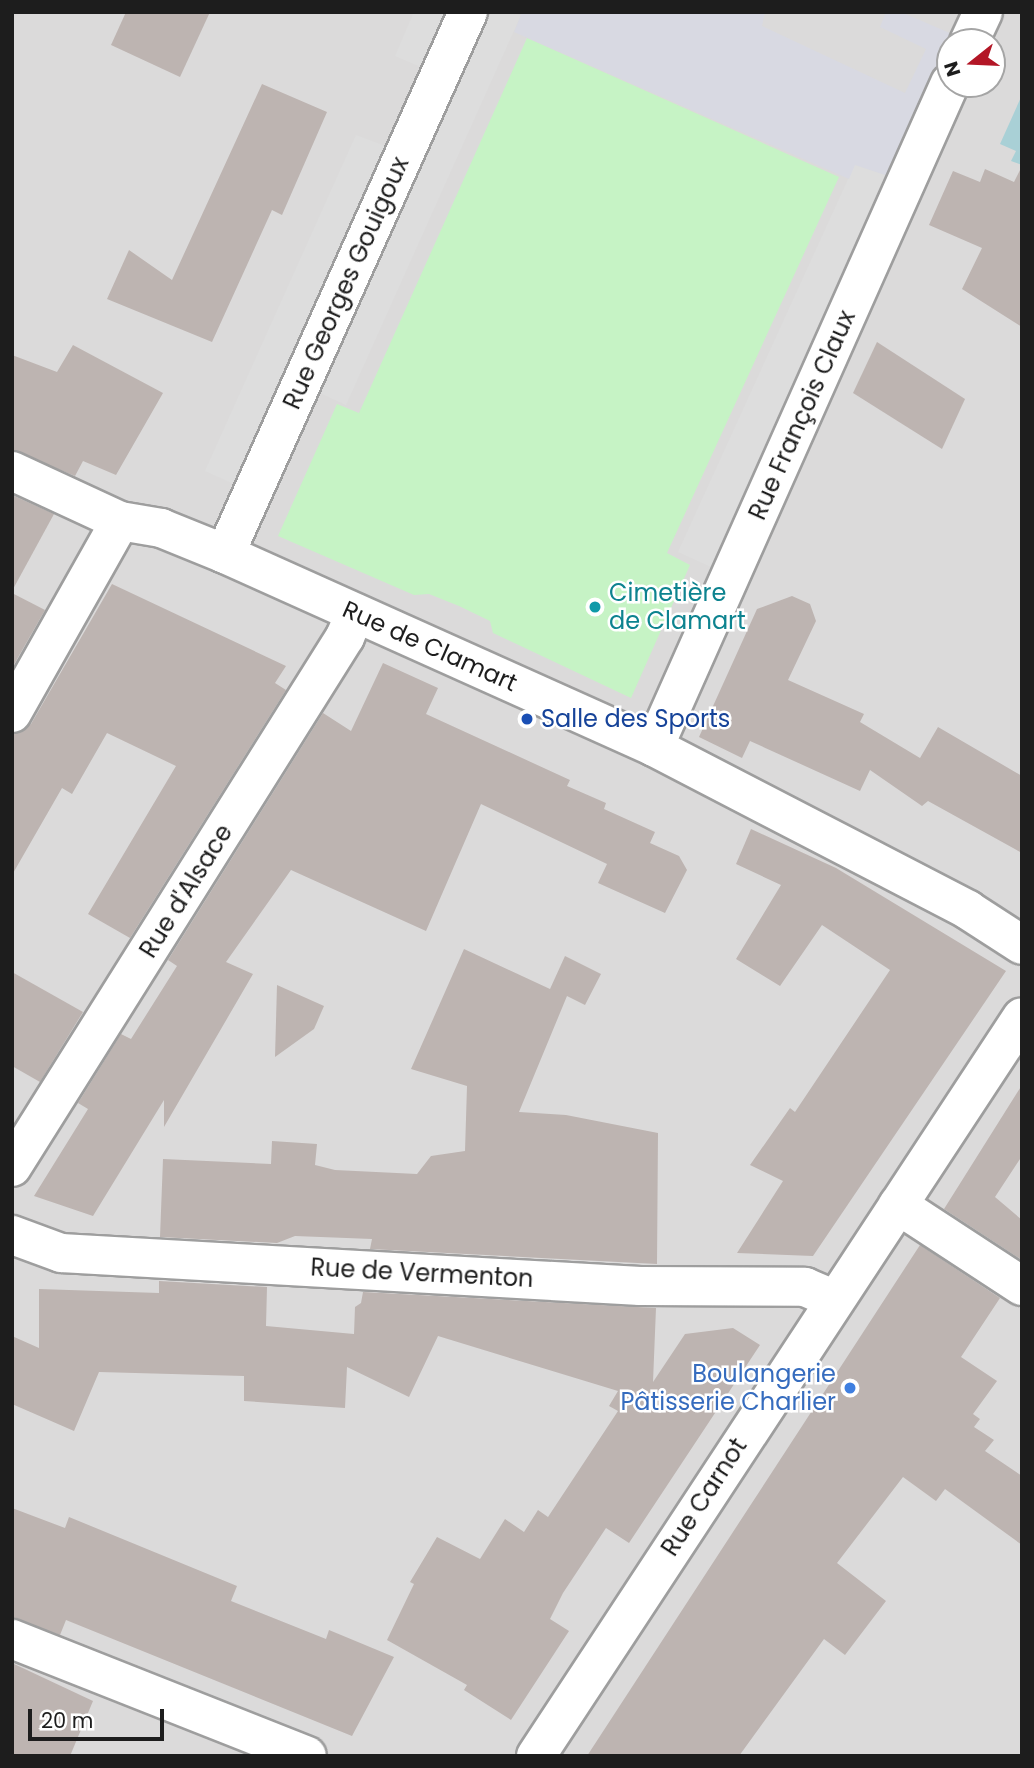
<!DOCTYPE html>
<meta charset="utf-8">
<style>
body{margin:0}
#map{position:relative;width:1034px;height:1768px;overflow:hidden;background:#ede9e4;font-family:Poppins,sans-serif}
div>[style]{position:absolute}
.residential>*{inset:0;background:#dbdada}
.park>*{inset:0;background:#c6f3c5}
.parking>*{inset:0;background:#ddd}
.plaza>*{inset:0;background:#d8d9e2}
.water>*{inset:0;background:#a9d0d6}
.building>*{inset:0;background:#bdb4b1}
.roads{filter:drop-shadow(2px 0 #9e9e9e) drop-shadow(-2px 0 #9e9e9e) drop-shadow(0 2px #9e9e9e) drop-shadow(0 -2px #9e9e9e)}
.minor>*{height:38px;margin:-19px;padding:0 19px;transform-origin:19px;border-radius:19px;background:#fff}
.dots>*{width:19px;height:19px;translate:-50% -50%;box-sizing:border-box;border:4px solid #fff;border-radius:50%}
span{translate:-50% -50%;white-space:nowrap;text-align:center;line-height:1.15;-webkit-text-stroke:5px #fff;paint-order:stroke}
.street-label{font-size:24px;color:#1d1d1d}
.culture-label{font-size:24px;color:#0d838f}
.left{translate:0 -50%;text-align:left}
.transit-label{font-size:24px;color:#164399}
.shop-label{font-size:24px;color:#366cbe}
.right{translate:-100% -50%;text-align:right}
.frame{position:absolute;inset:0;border:14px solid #1d1d1d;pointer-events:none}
.north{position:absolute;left:936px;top:28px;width:70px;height:70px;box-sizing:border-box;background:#fff;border:2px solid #a5a5a5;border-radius:50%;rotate:252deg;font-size:19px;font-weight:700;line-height:28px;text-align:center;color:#1d1d1d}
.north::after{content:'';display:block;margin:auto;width:24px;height:32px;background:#b31626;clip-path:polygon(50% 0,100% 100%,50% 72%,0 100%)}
.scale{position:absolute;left:28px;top:1709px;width:136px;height:32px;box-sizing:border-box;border:4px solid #1d1d1d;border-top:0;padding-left:9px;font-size:21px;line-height:24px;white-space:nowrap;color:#1d1d1d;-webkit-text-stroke:5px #fff;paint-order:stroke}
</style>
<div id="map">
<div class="residential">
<div style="clip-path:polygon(evenodd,12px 12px,1022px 12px,1022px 1756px,12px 1756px,12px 12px,950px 42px,992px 42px,992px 84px,950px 84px,950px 42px)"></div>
</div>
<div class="park">
<div style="clip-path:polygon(527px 38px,839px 177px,667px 553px,690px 565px,631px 698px,493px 633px,490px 621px,459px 606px,429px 594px,414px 595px,278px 536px,337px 404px,359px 413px)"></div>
</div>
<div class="parking">
<div style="clip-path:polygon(414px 12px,448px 12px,423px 68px,395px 56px)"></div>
<div style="clip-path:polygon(488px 12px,521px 15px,346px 405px,318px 392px)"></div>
<div style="clip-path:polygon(356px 135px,388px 147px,236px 485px,205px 471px)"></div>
<div style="clip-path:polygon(855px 164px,888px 176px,711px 567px,678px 552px)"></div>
</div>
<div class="plaza">
<div style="clip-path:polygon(515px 12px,765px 12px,762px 26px,905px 93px,926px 49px,880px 27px,886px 12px,901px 12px,952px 34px,888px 176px,855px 165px,849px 179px,514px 32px,521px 15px)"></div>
</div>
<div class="water">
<div style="clip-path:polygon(1022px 95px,1022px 165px,1011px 161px,1016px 151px,1000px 144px)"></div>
</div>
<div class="building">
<div style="clip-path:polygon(126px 12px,210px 12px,180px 77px,111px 45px)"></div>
<div style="clip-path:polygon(262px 84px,327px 112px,282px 215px,272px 210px,212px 342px,107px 299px,129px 250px,172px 280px)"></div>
<div style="clip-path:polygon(1022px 166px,1022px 327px,962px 289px,982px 248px,929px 225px,953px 171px,980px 182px,985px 169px,1014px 182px)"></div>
<div style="clip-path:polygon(877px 342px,965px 399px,942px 449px,853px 393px)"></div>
<div style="clip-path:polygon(73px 345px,163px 393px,116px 475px,83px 461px,75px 476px,12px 450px,12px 355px,57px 372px)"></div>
<div style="clip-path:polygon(12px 495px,54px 514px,12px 591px)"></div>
<div style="clip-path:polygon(112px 584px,286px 666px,275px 683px,286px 690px,130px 938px,88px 914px,176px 766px,107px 733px,72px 794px,62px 788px,12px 875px,12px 735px,31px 724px)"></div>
<div style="clip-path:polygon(12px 593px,45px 610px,12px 668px)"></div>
<div style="clip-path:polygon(792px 596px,810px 604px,816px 621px,788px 680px,864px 714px,860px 722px,920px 758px,938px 727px,1022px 776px,1022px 853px,928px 801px,922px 806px,870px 770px,860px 791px,750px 741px,742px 758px,699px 737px,757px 609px)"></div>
<div style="clip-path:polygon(383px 663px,438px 688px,426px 714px,570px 780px,567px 786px,606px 803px,604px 809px,655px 832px,650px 843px,679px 856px,687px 870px,665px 913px,598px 883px,607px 864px,481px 804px,426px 931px,291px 870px,226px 962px,253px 974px,164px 1127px,164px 1100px,93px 1216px,34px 1196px,88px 1109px,78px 1103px,121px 1034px,131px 1039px,177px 966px,168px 960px,323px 713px,351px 731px)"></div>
<div style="clip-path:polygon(751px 829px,836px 868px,1006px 971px,813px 1256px,737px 1253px,783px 1181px,750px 1165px,790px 1108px,795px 1112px,890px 970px,822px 925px,780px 986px,736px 959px,781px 885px,736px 864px)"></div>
<div style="clip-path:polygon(464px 949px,550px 989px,565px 956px,601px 974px,585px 1005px,567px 996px,519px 1112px,566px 1115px,658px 1133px,657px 1264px,370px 1249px,372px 1239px,295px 1236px,277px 1243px,160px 1237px,163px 1159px,271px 1164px,272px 1141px,317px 1144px,315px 1165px,335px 1170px,417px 1174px,431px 1156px,465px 1151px,467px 1086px,411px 1069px)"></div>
<div style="clip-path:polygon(12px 972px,83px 1012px,40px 1082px,12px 1066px)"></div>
<div style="clip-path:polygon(277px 985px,324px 1006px,314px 1029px,275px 1057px)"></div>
<div style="clip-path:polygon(1022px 1085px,1022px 1156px,995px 1197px,1022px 1220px,1022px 1260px,944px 1209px)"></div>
<div style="clip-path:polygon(920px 1245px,1000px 1298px,961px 1357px,997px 1381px,973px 1414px,980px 1419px,974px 1427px,994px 1440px,985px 1451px,1022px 1476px,1022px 1545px,945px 1489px,936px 1501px,903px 1477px,837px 1563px,886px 1601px,845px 1655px,824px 1639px,739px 1756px,587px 1756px)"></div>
<div style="clip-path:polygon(159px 1281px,267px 1287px,266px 1326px,354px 1334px,355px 1307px,361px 1303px,363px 1292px,656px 1308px,653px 1382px,685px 1334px,733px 1328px,760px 1345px,629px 1543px,606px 1528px,563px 1593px,550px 1619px,569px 1631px,511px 1720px,464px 1690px,467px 1685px,387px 1640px,414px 1584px,410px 1582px,437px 1537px,480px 1559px,505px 1519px,524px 1532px,538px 1510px,548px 1517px,618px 1411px,609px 1406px,618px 1391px,438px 1336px,409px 1397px,347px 1367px,345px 1408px,244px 1401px,244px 1376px,99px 1372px,74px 1431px,12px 1404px,12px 1336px,39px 1348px,39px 1289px,159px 1293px)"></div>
<div style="clip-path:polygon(12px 1508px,65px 1528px,69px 1517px,237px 1586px,231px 1601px,326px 1639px,329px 1630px,394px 1657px,352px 1736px,66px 1620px,60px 1635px,12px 1618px)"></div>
<div style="clip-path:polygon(12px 1663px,93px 1701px,70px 1756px,12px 1756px)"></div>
</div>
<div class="roads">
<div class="minor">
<div style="left:969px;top:42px;width:33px;rotate:-65deg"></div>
<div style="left:12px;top:471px;width:119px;rotate:24.8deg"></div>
<div style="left:120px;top:521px;width:42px;rotate:9.7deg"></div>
<div style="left:161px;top:528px;width:69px;rotate:22.1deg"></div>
<div style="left:225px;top:554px;width:470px;rotate:24.2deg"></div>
<div style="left:654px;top:747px;width:354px;rotate:27.4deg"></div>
<div style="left:968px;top:910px;width:64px;rotate:32.9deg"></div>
<div style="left:225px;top:554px;width:594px;rotate:-65.85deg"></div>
<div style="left:12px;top:713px;width:220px;rotate:-60.6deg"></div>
<div style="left:654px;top:747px;width:727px;rotate:-65.97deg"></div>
<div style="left:12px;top:1167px;width:626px;rotate:-57.86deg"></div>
<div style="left:345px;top:637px;width:26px;rotate:-67deg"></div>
<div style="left:898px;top:1205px;width:148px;rotate:33.2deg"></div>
<div style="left:12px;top:1235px;width:52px;rotate:20.2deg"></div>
<div style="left:61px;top:1253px;width:580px;rotate:3.26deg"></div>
<div style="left:640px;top:1286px;width:165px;rotate:0.3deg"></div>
<div style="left:805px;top:1287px;width:30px;rotate:23deg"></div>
<div style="left:12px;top:1639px;width:317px;rotate:21.6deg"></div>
<div style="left:536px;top:1756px;width:884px;rotate:-56.67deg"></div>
</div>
</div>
<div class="dots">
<div style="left:595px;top:607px;background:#0f9aa8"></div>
<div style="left:527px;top:719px;background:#1a4fb4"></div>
<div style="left:850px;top:1388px;background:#3f7fe0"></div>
</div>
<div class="street-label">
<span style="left:346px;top:283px;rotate:-66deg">Rue Georges Gouigoux</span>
<span style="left:802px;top:415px;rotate:-66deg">Rue François Claux</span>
<span style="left:430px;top:646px;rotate:24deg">Rue de Clamart</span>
<span style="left:186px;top:891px;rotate:-58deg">Rue d'Alsace</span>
<span style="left:422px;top:1273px;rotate:3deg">Rue de Vermenton</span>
<span style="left:704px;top:1497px;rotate:-57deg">Rue Carnot</span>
</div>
<div class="culture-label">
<span class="left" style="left:609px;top:607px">Cimetière<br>de Clamart</span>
</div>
<div class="transit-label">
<span class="left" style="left:541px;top:719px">Salle des Sports</span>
</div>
<div class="shop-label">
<span class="right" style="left:836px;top:1388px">Boulangerie<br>Pâtisserie Charlier</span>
</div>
<div class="frame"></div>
<div class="north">N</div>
<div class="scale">20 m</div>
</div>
